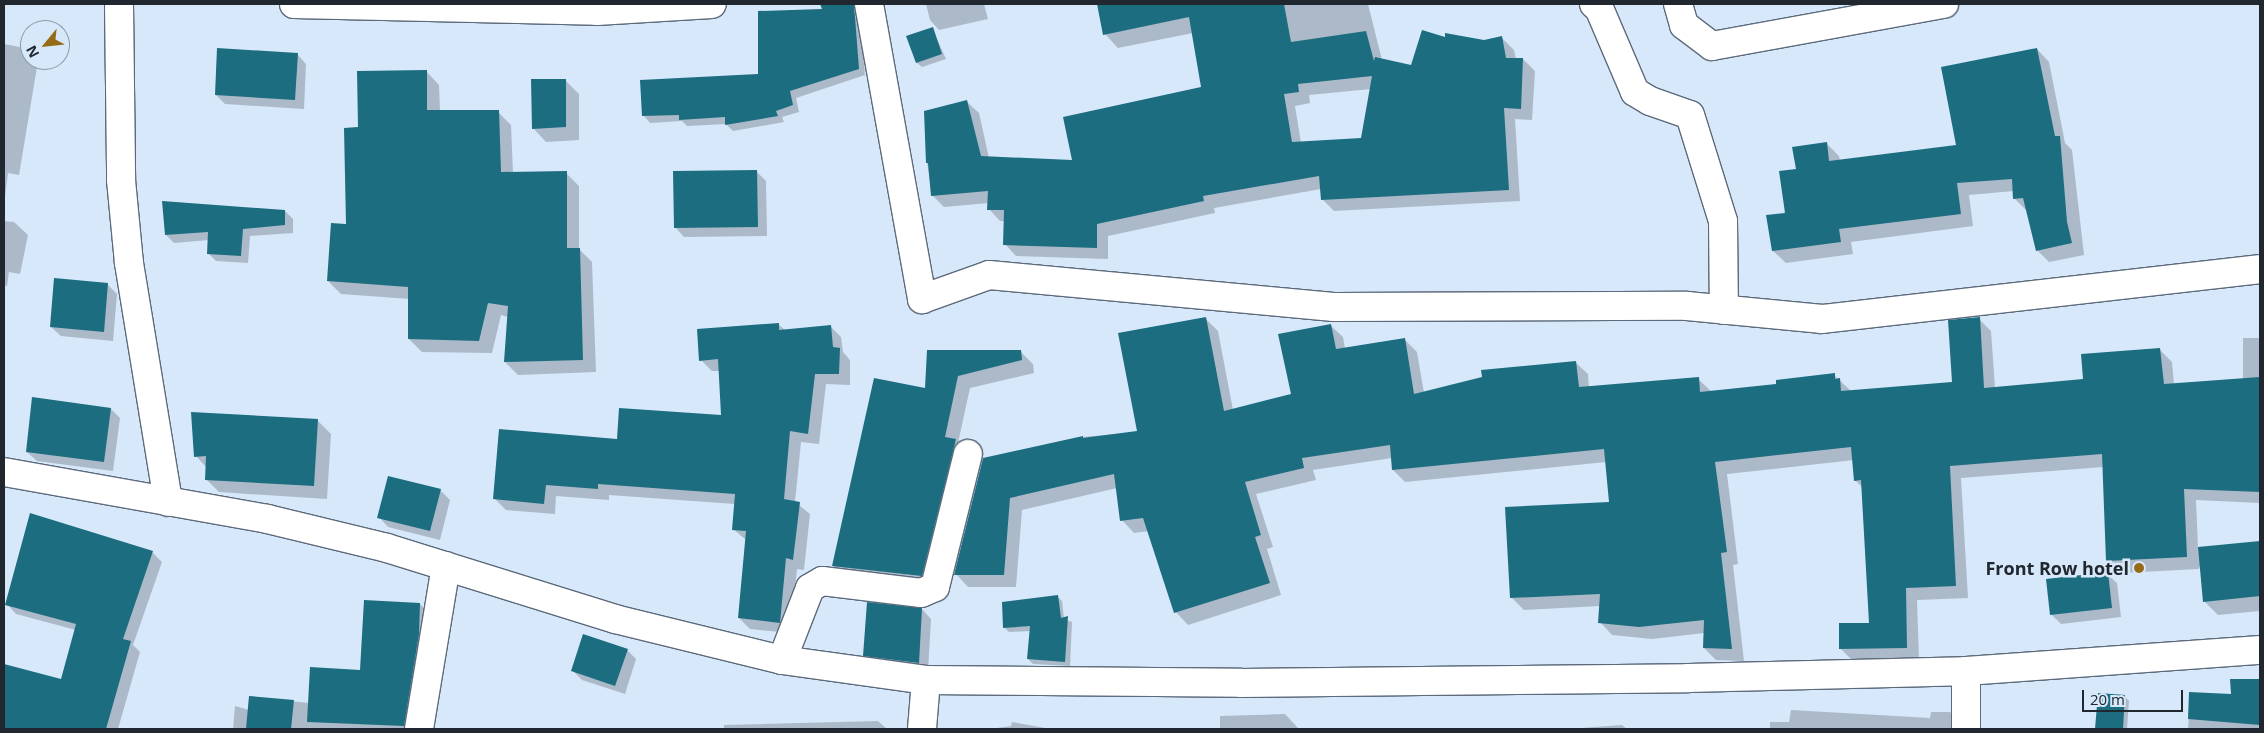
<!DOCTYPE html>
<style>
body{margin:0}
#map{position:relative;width:2264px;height:733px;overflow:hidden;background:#d7e8fb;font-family:"Open Sans",sans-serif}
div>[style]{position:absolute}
.shadow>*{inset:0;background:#0003}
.building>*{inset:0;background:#1c6d80}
.roads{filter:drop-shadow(1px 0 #5c6a7b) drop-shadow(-1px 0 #5c6a7b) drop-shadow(0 1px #5c6a7b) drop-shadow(0 -1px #5c6a7b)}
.minor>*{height:28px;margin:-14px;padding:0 14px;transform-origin:14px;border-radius:14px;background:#fff}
.dots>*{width:14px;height:14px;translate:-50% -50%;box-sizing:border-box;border:2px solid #d7e8fb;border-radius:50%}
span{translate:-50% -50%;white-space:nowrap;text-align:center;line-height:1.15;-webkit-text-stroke:5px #d7e8fb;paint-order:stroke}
.poi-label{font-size:18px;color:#21272f;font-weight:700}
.right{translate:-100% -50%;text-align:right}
.frame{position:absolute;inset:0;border:5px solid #21272f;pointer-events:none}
.north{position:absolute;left:20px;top:20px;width:50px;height:50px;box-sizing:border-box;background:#d7e8fb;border:1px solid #8e9ba9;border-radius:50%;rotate:242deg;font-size:14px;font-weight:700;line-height:20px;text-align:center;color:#21272f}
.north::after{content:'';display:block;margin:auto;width:18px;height:22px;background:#956b17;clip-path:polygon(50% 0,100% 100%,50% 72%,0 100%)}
.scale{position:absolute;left:2082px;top:690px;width:101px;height:22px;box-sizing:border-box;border:2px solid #21272f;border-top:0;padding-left:6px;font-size:15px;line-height:18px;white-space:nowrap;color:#21272f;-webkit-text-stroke:4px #d7e8fb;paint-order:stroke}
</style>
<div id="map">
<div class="shadow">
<div style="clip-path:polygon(926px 4px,984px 4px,988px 19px,939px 30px,930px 20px)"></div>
<div style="clip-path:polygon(evenodd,1098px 4px,1368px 4px,1382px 60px,1412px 67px,1446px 39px,1484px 41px,1502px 38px,1514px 50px,1516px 59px,1523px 59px,1535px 71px,1532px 120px,1515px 119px,1520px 201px,1334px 211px,1322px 199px,1321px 189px,1214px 208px,1215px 213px,1108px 236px,1108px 259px,1016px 256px,1005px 244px,1005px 221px,1000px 221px,989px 209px,989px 203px,944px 207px,932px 195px,927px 162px,967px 102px,979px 113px,989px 158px,1074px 161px,1202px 88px,1193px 33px,1118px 48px,1105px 34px,1098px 4px,1371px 89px,1362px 139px,1301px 143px,1295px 106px,1310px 103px,1309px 95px,1371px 89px)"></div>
<div style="clip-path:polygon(854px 12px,860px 19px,865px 75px,796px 98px,799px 112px,782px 117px,784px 122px,733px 131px,726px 124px,687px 126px,682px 121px,650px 123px,644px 116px,759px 75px)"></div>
<div style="clip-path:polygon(932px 28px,946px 59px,922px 67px,917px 63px)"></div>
<div style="clip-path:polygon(4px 44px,25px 48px,30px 53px,30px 60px,38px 61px,19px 175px,8px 173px,4px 205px)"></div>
<div style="clip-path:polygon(2037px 49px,2049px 62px,2065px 143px,2072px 150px,2084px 255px,2049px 262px,2037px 250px,2027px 211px,2014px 198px,2014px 191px,1969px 195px,1973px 226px,1851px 242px,1853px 254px,1786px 263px,1773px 251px,1797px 171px,1826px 143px,1839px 156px,1840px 161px,1958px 146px)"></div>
<div style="clip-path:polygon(297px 54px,306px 64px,304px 109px,225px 104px,216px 95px)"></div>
<div style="clip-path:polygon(426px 71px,439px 85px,440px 111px,498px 112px,511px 125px,513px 173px,566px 173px,579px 186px,579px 249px,592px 262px,596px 372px,518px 375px,505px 362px,508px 317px,501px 315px,492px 353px,422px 352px,409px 339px,410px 299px,341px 294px,328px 281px,347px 226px,360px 128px)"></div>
<div style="clip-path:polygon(565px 80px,579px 94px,579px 140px,546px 142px,533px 128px)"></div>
<div style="clip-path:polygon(756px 171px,766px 181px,767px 236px,684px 237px,675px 227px)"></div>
<div style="clip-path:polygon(285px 211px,293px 219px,293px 233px,250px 236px,248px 263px,216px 261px,208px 253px,209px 240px,174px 243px,166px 235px)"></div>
<div style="clip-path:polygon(4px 221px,14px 222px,28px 235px,20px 274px,9px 272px,7px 286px,4px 285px)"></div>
<div style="clip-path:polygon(107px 284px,117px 294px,113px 341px,61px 336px,51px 327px)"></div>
<div style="clip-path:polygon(1205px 318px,1218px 331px,1233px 410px,1293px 395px,1330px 325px,1343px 337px,1345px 349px,1405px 340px,1417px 352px,1424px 393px,1575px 362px,1588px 374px,1589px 388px,1698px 379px,1711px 391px,1778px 385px,1834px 375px,1851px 391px,1954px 383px,1979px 319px,1991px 331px,1995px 388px,2084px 380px,2160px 350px,2172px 362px,2174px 385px,2243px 380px,2243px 338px,2260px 338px,2260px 503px,2196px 500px,2198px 548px,2260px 542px,2260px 611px,2218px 615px,2204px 601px,2201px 562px,2199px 569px,2120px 573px,2108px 560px,2103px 467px,1961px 478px,1968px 598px,1917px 600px,1919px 660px,1853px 661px,1840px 648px,1870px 624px,1862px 487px,1855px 480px,1854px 460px,1727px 474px,1738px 564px,1733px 565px,1744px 661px,1716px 660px,1704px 648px,1704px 633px,1652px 639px,1612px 635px,1600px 622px,1600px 606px,1524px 610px,1511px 597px,1610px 503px,1606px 462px,1405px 482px,1393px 470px,1392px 458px,1313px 470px,1316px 480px,1256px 494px,1273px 547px,1267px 549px,1281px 595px,1188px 625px,1176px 612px,1149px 531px,1134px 533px,1122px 520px,1117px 488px,1022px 510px,1016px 587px,968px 587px,956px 574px,984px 460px,1082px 437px,1138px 432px)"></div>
<div style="clip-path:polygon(778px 324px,785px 330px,830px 326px,841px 337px,843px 352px,850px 360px,850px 385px,826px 384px,819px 444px,801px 442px,795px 502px,810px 514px,804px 570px,797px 569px,790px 633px,750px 629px,739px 618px,746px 540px,733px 529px,735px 504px,609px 495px,609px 500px,556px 496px,555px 514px,506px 510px,495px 499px,618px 440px,722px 416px,720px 371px,712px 371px,701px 360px)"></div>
<div style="clip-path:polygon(928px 351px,1020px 351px,1033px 364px,1034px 373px,970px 388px,958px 443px,968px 453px,934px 588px,846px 579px,833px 566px,926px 390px)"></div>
<div style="clip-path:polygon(111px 409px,120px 418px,113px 471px,37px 461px,27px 452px)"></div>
<div style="clip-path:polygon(318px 421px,331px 434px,327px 499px,219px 492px,206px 479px,207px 468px,196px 456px)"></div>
<div style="clip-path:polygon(440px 490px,450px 500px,440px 540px,388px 527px,379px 517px)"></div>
<div style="clip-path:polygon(31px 515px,153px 553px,162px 562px,133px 645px,140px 652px,118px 729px,4px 729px,4px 665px,61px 681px,76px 630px,16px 614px,7px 604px)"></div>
<div style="clip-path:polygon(2107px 574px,2117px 583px,2121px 617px,2061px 624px,2051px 614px)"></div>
<div style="clip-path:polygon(1057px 596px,1062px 601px,1064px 619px,1072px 622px,1070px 666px,1033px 664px,1028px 659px,1031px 631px,1009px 632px,1005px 628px)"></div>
<div style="clip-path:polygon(420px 604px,432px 617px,418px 729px,233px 729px,235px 706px,249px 710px,250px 697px,309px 703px,361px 671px)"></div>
<div style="clip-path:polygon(922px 609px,931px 619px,928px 672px,874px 665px,865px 655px)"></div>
<div style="clip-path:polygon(627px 650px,636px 659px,625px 694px,582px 680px,572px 670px)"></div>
<div style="clip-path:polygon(2232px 681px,2260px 681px,2260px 729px,2188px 729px,2191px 693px,2232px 696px)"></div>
<div style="clip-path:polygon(2099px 694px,2124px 696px,2129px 701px,2127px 729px,2097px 729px)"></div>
<div style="clip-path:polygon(1791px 710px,1930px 718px,1931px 712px,1950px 712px,1958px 721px,1959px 729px,1770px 729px,1770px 722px,1789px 722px)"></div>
<div style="clip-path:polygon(1285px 714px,1299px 729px,1220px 729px,1220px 716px)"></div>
<div style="clip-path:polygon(878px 721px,887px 729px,724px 729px,724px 725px)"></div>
<div style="clip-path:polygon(1012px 722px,1051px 729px,990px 729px,1011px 726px)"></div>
<div style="clip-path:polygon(1622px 725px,1627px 729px,1581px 729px,1581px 728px)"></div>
</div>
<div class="building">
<div style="clip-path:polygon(820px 4px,854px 4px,859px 69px,790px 91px,793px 105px,776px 111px,778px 116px,725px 125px,725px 117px,679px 120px,679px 115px,642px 116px,640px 80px,758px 74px,758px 11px,822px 9px)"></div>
<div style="clip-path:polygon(evenodd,1097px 4px,1284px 4px,1291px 42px,1366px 31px,1374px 61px,1375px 57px,1411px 65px,1422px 30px,1445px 37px,1445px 33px,1484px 40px,1502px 36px,1506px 58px,1523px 58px,1521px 109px,1504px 108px,1509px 190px,1321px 200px,1319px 176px,1203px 196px,1204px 201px,1097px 224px,1097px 248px,1003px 245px,1004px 210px,987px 210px,988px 191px,931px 196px,928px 163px,926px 163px,924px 111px,967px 100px,981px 156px,1072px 160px,1063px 117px,1201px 87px,1189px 17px,1103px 35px,1097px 4px,1372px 76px,1361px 138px,1292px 142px,1284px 94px,1299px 92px,1298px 84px,1372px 76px)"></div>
<div style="clip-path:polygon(933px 27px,942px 54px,916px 63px,906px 36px)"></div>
<div style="clip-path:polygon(217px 48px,298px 53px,295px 100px,215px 95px)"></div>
<div style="clip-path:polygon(2037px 48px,2055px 136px,2060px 136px,2067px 222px,2072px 243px,2036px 251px,2023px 198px,2013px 199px,2012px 179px,1957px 183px,1961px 214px,1839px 229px,1841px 242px,1772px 251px,1766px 215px,1785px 213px,1779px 171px,1796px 169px,1792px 147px,1827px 142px,1829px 161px,1956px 145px,1941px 67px)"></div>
<div style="clip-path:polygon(427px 70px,427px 110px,499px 110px,501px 172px,567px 171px,567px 248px,580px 248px,583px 360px,504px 362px,508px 306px,488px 303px,479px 341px,408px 339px,408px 287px,327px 281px,331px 223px,346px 224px,344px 128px,358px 127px,357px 71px)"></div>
<div style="clip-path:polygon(531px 79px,566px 79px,566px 127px,532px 129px)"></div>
<div style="clip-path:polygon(757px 170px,758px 227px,674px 228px,673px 171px)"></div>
<div style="clip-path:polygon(162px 201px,285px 210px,285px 225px,243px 229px,241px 256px,207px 254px,208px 232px,165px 235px)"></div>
<div style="clip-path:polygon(54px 278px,108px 283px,104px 332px,50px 327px)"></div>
<div style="clip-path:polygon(1206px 317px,1224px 411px,1291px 394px,1278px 334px,1331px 324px,1336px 349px,1405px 338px,1414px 394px,1482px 377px,1481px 370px,1576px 361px,1579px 387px,1699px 377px,1700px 392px,1776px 384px,1776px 380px,1835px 373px,1835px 379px,1840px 378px,1841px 391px,1952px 382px,1948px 320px,1980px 317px,1984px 388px,2083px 379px,2081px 354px,2160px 348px,2164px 384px,2260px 377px,2260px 492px,2184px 489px,2187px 557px,2106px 561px,2102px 454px,1950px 466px,1956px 586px,1906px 588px,1907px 648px,1839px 649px,1839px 623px,1869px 623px,1861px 480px,1854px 481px,1851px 447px,1715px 462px,1727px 552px,1721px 553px,1732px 649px,1703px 648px,1704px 620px,1639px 627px,1598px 623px,1600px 594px,1510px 598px,1505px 507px,1609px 502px,1604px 449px,1392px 470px,1390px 445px,1302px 458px,1304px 468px,1245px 482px,1261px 535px,1255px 537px,1270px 583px,1174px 613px,1143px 518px,1120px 521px,1114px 474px,1010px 498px,1004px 575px,954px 575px,983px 458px,1083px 436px,1083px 438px,1137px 431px,1118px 333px)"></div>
<div style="clip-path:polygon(779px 323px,779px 330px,831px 325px,833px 347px,840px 348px,839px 374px,815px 374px,808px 434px,790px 431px,784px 499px,800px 502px,793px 560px,786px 558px,780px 623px,738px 618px,746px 531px,732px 530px,735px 494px,598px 484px,598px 489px,546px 485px,544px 504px,493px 499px,499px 429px,617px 439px,619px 408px,721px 415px,718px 359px,699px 361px,697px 329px)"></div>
<div style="clip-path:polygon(927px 350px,1021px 350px,1022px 360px,958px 376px,945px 437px,956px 439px,922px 576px,832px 566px,874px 378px,925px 388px)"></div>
<div style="clip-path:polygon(32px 397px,111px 408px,104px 462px,26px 452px)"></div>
<div style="clip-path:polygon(191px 412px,318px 419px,314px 486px,205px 480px,206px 456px,194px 457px)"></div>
<div style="clip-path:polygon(388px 476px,441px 489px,430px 531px,377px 518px)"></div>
<div style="clip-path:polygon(30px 513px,153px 551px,123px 639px,131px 641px,106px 729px,4px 729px,4px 664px,61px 679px,76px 624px,5px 605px)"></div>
<div style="clip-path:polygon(2260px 541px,2260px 596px,2203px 602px,2198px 547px)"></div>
<div style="clip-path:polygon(2108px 572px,2112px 608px,2050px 615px,2046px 579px)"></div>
<div style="clip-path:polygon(1058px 595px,1061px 618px,1068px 616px,1065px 662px,1027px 659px,1030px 626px,1003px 628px,1002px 602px)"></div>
<div style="clip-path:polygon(364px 600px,420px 603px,419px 634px,404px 726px,307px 722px,310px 667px,360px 670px)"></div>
<div style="clip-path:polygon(867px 602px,922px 608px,919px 663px,863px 656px)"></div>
<div style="clip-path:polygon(583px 634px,628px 649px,615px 686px,571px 671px)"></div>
<div style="clip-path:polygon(2230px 679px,2260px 679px,2260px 725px,2188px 719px,2189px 692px,2231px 694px)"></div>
<div style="clip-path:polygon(2098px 693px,2125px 695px,2123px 729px,2095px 729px)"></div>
<div style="clip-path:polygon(249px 696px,294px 700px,291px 729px,246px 729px)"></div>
</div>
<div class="roads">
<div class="minor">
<div style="left:119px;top:4px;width:176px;rotate:89.3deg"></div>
<div style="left:121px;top:180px;width:83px;rotate:84.5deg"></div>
<div style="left:129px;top:263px;width:242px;rotate:80.7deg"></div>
<div style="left:294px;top:4px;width:303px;rotate:1.3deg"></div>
<div style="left:597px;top:11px;width:115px;rotate:-3.5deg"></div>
<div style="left:869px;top:4px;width:300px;rotate:79.8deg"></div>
<div style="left:922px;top:299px;width:71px;rotate:-19.7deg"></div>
<div style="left:989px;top:275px;width:346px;rotate:5.3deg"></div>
<div style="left:1334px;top:307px;width:353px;rotate:-0.2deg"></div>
<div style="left:1687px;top:306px;width:136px;rotate:5.5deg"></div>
<div style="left:1822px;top:319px;width:441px;rotate:-6.5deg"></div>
<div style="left:1594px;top:4px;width:6px;rotate:39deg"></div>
<div style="left:1599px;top:8px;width:91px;rotate:66.8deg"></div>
<div style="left:1635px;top:92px;width:17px;rotate:31deg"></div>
<div style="left:1650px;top:101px;width:42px;rotate:19.3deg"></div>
<div style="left:1690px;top:115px;width:111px;rotate:72.7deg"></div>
<div style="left:1723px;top:221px;width:89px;rotate:89.4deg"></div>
<div style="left:1678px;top:4px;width:22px;rotate:74deg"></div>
<div style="left:1684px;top:25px;width:35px;rotate:37deg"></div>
<div style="left:1712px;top:46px;width:236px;rotate:-10.3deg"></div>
<div style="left:4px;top:472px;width:267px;rotate:10.1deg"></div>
<div style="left:267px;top:519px;width:123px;rotate:13.6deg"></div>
<div style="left:387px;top:548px;width:239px;rotate:17.3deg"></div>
<div style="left:615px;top:619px;width:172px;rotate:13.8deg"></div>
<div style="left:782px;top:660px;width:145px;rotate:7.9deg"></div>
<div style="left:926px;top:680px;width:315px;rotate:0.5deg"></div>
<div style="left:1241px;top:683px;width:447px;rotate:-0.6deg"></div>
<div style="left:1688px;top:678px;width:278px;rotate:-1.4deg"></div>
<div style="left:1966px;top:671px;width:295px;rotate:-4.1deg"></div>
<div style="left:782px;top:660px;width:77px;rotate:-68.7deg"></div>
<div style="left:810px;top:588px;width:14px;rotate:-30deg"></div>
<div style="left:822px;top:581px;width:100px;rotate:6.9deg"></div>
<div style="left:921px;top:593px;width:15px;rotate:-23deg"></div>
<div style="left:935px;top:587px;width:137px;rotate:-76.1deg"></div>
<div style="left:1966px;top:671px;width:58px;rotate:90deg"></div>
<div style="left:419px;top:729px;width:165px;rotate:-80.6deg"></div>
<div style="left:922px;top:729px;width:49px;rotate:-85.3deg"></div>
</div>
</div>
<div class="dots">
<div style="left:2139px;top:568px;background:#956b17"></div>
</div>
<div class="poi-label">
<span class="right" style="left:2129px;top:568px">Front Row hotel</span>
</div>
<div class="frame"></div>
<div class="north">N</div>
<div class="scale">20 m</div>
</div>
